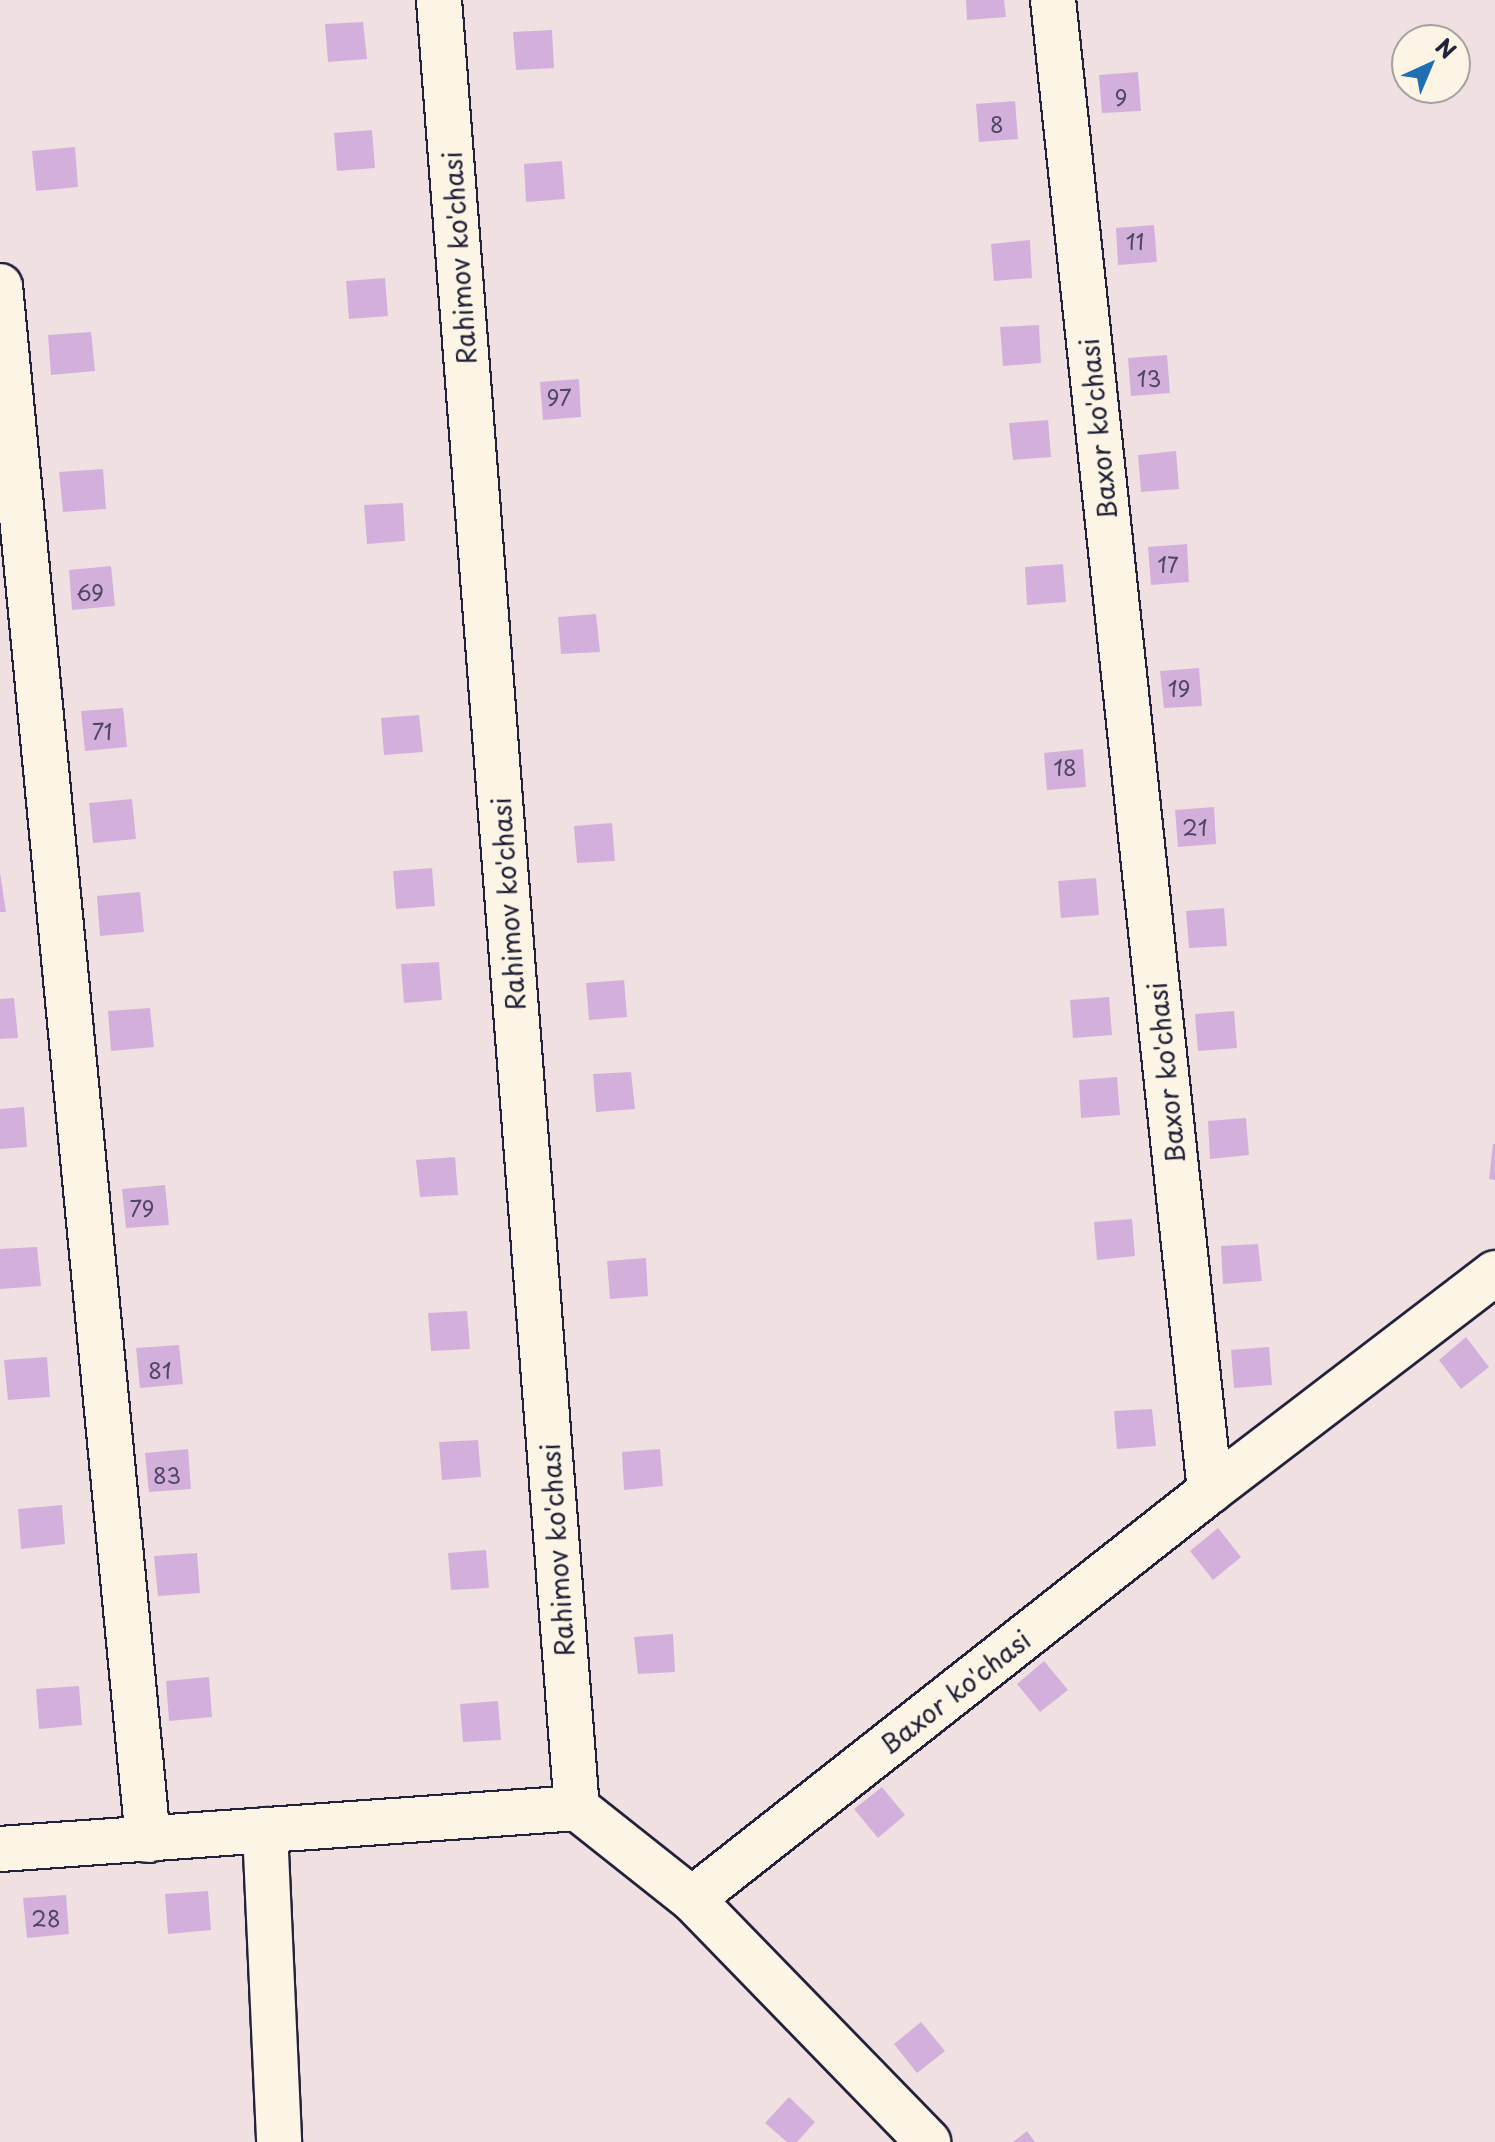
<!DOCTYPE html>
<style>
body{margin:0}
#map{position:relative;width:1495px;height:2142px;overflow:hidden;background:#f0e0e2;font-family:"Playpen Sans",sans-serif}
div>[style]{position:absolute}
.building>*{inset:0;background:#d3b0db}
.roads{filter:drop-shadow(2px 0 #22223b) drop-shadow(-2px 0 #22223b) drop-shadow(0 2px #22223b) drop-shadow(0 -2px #22223b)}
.minor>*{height:44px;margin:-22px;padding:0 22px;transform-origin:22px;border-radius:22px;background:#fcf5e5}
span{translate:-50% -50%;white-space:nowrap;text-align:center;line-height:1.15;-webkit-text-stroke:6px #fcf5e5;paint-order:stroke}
.number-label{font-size:22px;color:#4e4663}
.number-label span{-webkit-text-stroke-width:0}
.street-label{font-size:26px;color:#22223b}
.north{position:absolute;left:1391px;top:24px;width:80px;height:80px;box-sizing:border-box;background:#fcf5e5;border:2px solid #a5a1a1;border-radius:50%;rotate:44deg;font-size:22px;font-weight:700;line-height:32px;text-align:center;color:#22223b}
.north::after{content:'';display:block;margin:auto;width:28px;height:36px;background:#1f6fb2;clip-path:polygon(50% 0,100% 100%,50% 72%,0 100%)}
</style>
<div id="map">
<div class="building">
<div style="clip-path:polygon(966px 0,1004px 0,1006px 17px,967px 20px)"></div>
<div style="clip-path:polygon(363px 22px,367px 59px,328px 62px,325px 24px)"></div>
<div style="clip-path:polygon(552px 30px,554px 68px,516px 70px,513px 32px)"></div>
<div style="clip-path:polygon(1138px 72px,1141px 111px,1102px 113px,1099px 75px)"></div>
<div style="clip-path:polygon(1015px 101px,1018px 139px,979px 142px,976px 104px)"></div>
<div style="clip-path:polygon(372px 130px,375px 168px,337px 171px,334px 133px)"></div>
<div style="clip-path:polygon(75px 147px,78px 187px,36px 191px,32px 151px)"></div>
<div style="clip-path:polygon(562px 161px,565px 199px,526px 202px,524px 164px)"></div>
<div style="clip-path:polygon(1154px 225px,1157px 262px,1118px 265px,1116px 228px)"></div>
<div style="clip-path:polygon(1030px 240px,1032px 278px,994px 281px,991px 244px)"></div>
<div style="clip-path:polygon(385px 278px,388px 316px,349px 319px,346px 281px)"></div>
<div style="clip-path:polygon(1039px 325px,1041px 363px,1003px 366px,1000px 327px)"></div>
<div style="clip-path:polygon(91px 332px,95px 371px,51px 375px,48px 335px)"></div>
<div style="clip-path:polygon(1167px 355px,1170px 393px,1131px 396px,1128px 358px)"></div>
<div style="clip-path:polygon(579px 379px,581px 417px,543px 420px,540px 382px)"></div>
<div style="clip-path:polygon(1048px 420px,1051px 457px,1013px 460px,1009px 423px)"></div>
<div style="clip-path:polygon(1176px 451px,1179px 489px,1141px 492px,1138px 455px)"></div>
<div style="clip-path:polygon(103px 469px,106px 509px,63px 512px,59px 472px)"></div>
<div style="clip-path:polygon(403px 503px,405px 541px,367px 544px,364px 505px)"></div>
<div style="clip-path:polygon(1187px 544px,1189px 582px,1151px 585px,1148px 547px)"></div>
<div style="clip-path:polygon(1063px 564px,1066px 602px,1027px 605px,1025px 567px)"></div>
<div style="clip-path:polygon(111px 566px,115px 606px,72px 610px,69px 570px)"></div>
<div style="clip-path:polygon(596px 614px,600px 652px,561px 654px,558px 617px)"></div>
<div style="clip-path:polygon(1199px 668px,1202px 706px,1164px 708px,1160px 671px)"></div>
<div style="clip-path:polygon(123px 708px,127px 747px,85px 751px,81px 711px)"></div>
<div style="clip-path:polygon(419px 715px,423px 752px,384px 755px,381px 718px)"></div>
<div style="clip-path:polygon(1083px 749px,1086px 787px,1047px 790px,1044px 753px)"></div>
<div style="clip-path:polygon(132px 799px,136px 839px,93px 843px,89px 803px)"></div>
<div style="clip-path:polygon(1214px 807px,1216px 844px,1178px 847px,1175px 810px)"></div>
<div style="clip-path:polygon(612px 823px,615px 861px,577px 863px,574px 826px)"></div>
<div style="clip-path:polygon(432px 868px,435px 906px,396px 909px,393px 871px)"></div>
<div style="clip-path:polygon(0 872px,6px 912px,0 912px)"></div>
<div style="clip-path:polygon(1096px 878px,1099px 915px,1061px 918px,1058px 881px)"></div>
<div style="clip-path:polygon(140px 892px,144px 932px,100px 936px,97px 896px)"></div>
<div style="clip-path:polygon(1224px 908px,1227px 946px,1189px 948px,1186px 911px)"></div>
<div style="clip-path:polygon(439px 962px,442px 1000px,404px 1003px,401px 964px)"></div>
<div style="clip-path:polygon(624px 980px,627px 1017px,589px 1020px,586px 983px)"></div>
<div style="clip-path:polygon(1109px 997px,1112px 1035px,1073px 1038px,1070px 1000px)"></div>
<div style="clip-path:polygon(14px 998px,18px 1038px,0 1039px,0 999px)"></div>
<div style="clip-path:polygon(150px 1008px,154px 1047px,111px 1051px,108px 1011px)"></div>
<div style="clip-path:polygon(1234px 1011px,1237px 1048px,1198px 1051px,1195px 1014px)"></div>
<div style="clip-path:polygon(631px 1072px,635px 1109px,596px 1112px,593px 1074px)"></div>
<div style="clip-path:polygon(1117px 1077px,1120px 1115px,1081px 1118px,1079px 1080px)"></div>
<div style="clip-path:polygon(24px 1107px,27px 1147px,0 1149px,0 1109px)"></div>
<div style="clip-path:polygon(1246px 1118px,1249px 1155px,1210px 1159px,1208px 1121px)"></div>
<div style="clip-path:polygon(1493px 1144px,1495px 1144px,1495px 1180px,1489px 1179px)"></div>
<div style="clip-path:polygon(455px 1157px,458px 1195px,420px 1197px,416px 1160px)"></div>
<div style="clip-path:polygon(165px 1185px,169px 1225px,126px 1228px,122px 1189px)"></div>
<div style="clip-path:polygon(1132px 1219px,1135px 1256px,1097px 1260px,1094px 1222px)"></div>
<div style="clip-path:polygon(1258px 1244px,1262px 1281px,1223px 1284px,1221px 1246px)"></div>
<div style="clip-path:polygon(37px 1247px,41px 1286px,0 1289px,0 1249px)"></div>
<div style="clip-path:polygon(646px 1258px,648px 1296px,610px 1299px,607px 1261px)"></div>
<div style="clip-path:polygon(467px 1311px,470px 1349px,431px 1351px,428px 1313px)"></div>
<div style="clip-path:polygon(1466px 1337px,1489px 1367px,1461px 1389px,1439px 1360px)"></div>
<div style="clip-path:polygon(179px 1345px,183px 1384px,140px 1388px,136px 1348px)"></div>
<div style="clip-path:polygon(1269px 1347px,1272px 1385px,1234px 1388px,1231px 1350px)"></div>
<div style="clip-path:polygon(47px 1357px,50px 1397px,8px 1400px,4px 1360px)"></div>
<div style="clip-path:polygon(1152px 1409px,1156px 1446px,1117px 1449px,1114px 1411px)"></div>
<div style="clip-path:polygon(478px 1440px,481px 1477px,442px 1480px,439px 1442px)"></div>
<div style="clip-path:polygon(188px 1449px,191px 1489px,149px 1492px,145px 1453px)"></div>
<div style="clip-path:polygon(660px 1449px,663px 1486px,624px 1490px,622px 1452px)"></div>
<div style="clip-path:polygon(62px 1505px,65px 1544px,21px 1549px,18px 1509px)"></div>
<div style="clip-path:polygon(1218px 1528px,1241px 1557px,1213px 1580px,1190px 1551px)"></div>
<div style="clip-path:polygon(486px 1550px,489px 1588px,451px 1590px,448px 1553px)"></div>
<div style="clip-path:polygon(197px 1553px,200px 1593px,158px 1596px,154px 1556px)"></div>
<div style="clip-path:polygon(673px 1634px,675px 1672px,638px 1674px,634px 1637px)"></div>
<div style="clip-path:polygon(1044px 1661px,1068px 1690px,1040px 1712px,1017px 1684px)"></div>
<div style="clip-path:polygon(209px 1677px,212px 1717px,169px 1721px,166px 1681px)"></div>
<div style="clip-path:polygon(79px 1686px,82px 1725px,39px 1729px,36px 1689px)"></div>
<div style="clip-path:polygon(498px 1701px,501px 1740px,463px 1742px,460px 1704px)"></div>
<div style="clip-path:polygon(882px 1787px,905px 1815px,878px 1838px,854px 1809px)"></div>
<div style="clip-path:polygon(208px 1891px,211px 1930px,168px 1934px,165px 1894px)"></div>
<div style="clip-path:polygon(66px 1895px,69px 1934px,27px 1938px,23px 1898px)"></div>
<div style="clip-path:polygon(921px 2022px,945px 2051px,917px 2073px,894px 2044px)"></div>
<div style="clip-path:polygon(789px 2097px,815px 2122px,797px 2142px,787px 2142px,765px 2123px)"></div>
<div style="clip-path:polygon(1027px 2131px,1035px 2142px,1013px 2142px)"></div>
</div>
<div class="roads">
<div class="minor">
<div style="left:439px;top:0;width:1813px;rotate:85.64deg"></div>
<div style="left:0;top:286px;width:1561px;rotate:84.56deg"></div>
<div style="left:1210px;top:1491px;width:359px;rotate:-37.4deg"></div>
<div style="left:577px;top:1808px;width:147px;rotate:38.4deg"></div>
<div style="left:692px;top:1899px;width:659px;rotate:-38.23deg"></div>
<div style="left:1210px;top:1491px;width:1499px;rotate:-96.01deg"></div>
<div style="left:265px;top:1830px;width:312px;rotate:87.4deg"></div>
<div style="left:0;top:1849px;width:578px;rotate:-4.06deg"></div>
<div style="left:692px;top:1899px;width:339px;rotate:45.8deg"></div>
</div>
</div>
<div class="number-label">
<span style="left:1121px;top:97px">9</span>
<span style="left:997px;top:124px">8</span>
<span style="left:1135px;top:241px">11</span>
<span style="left:1149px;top:378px">13</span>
<span style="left:559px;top:397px">97</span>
<span style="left:1168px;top:564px">17</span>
<span style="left:90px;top:592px">69</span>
<span style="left:1179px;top:688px">19</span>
<span style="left:102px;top:731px">71</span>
<span style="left:1065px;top:767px">18</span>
<span style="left:1195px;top:827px">21</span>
<span style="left:142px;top:1208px">79</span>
<span style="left:160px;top:1370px">81</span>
<span style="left:167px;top:1475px">83</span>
<span style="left:46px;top:1918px">28</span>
</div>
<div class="street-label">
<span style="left:459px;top:258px;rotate:-94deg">Rahimov ko'chasi</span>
<span style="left:1098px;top:429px;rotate:-96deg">Baxor ko'chasi</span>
<span style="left:508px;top:904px;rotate:-94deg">Rahimov ko'chasi</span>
<span style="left:1166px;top:1073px;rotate:-96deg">Baxor ko'chasi</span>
<span style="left:557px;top:1550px;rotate:-94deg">Rahimov ko'chasi</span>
<span style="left:955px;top:1692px;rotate:-38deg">Baxor ko'chasi</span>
</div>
<div class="north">N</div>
</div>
